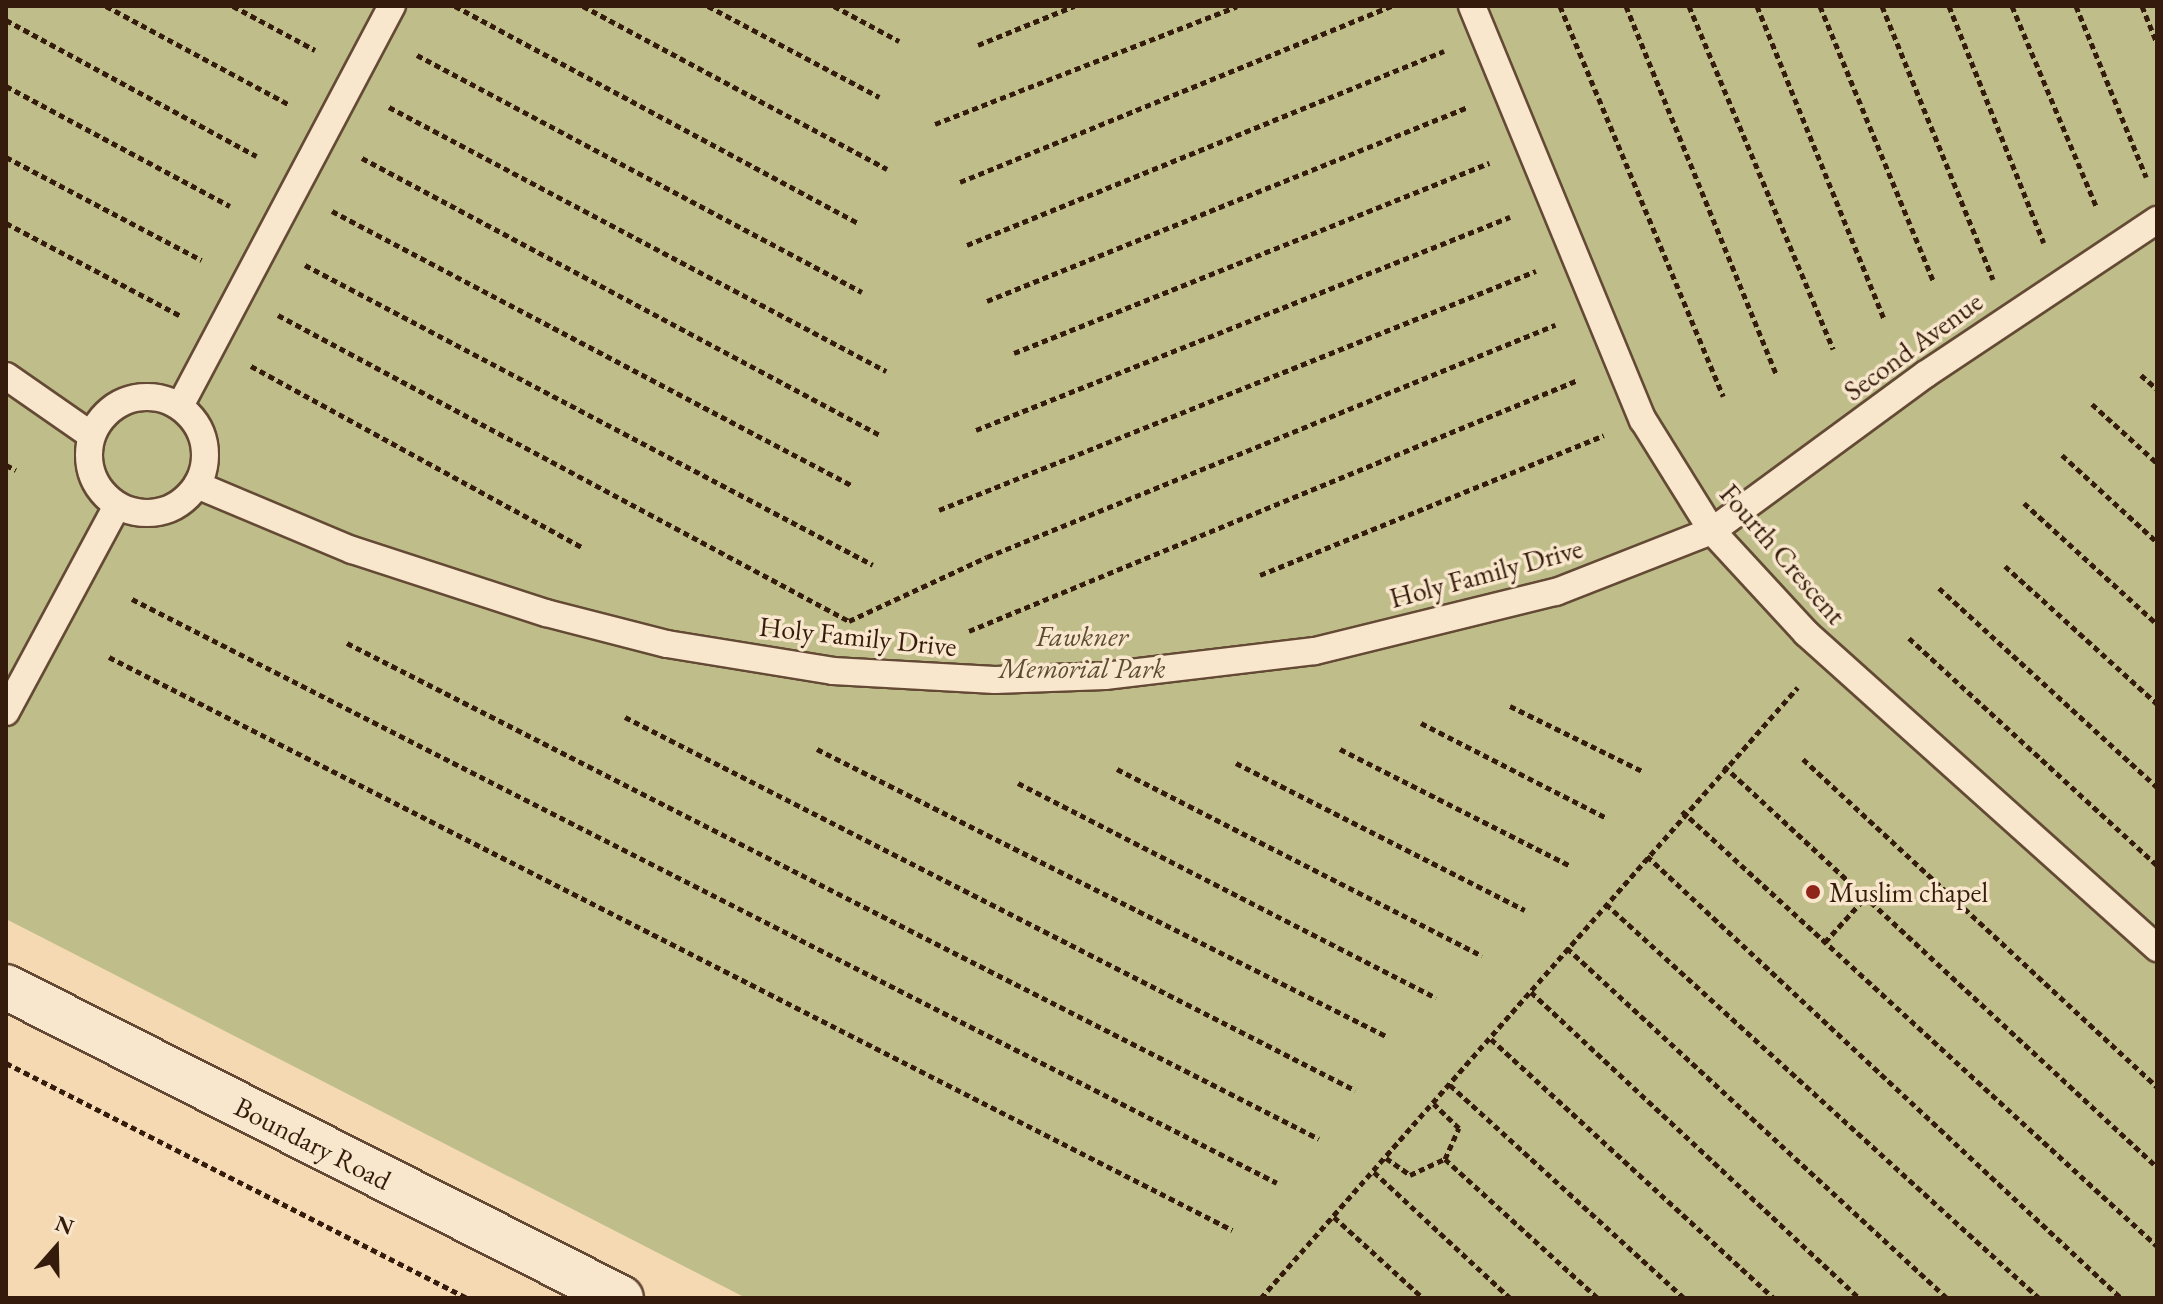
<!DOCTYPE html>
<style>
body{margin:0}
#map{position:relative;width:2163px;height:1304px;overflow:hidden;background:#f4d9b2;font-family:"EB Garamond",serif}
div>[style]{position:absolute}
.green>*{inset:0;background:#bfbe8a}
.path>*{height:5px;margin-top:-2.5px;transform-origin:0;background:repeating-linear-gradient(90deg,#341b0b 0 6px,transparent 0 10px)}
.roads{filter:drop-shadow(2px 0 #644a35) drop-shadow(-2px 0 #644a35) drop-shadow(0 2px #644a35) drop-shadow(0 -2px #644a35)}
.service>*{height:26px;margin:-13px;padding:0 13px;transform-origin:13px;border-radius:13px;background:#f8e6cd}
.service>.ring{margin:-13px;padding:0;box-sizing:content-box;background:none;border:26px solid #f8e6cd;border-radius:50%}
.secondary>*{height:44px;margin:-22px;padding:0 22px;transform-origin:22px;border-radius:22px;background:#f8e6cd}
.dots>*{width:22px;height:22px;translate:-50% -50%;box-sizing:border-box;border:4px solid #f8e6cd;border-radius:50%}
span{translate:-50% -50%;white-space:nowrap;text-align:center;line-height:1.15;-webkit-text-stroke:7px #f8e6cd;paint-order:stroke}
.street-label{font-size:28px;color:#341b0b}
.park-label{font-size:28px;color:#5e4c31;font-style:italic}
.poi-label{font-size:28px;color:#341b0b}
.left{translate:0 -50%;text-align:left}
.frame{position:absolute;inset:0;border:8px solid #341b0b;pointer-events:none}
.north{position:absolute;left:16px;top:1208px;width:80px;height:80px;-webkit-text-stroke:6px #f8e6cd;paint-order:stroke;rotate:20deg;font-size:22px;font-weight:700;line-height:32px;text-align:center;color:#341b0b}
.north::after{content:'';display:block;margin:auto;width:28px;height:36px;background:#341b0b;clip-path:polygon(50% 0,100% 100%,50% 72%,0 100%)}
</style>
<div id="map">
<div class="green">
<div style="clip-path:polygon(6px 6px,2157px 6px,2157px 1298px,746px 1298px,6px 919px)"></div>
</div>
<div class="path">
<div style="left:106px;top:6px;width:207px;rotate:28.3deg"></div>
<div style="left:233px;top:6px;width:93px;rotate:28.2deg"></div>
<div style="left:455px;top:6px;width:458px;rotate:28.3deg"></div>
<div style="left:583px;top:6px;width:345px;rotate:28.2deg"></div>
<div style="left:708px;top:6px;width:194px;rotate:28deg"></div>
<div style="left:834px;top:6px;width:74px;rotate:28.3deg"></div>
<div style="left:1560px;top:6px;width:423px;rotate:67.3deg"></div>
<div style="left:1626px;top:6px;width:397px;rotate:67.8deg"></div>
<div style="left:1689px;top:6px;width:372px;rotate:67.2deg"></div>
<div style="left:1757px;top:6px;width:337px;rotate:67.9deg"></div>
<div style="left:1820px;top:6px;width:299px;rotate:67.6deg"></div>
<div style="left:1882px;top:6px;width:295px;rotate:67.9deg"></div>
<div style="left:1949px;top:6px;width:255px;rotate:68.2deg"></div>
<div style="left:2012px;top:6px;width:219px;rotate:67.2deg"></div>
<div style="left:2076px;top:6px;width:185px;rotate:67.7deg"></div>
<div style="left:2142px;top:6px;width:40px;rotate:68deg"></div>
<div style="left:6px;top:20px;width:285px;rotate:28.5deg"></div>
<div style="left:978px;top:45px;width:104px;rotate:-22.1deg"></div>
<div style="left:417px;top:55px;width:504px;rotate:28.04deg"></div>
<div style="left:6px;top:86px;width:254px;rotate:28.2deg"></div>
<div style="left:389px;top:107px;width:563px;rotate:27.98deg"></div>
<div style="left:935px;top:124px;width:324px;rotate:-21.3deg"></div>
<div style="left:6px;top:157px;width:221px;rotate:27.8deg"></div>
<div style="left:362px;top:158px;width:587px;rotate:28.14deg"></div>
<div style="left:960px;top:182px;width:466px;rotate:-22.2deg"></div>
<div style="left:332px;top:211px;width:587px;rotate:27.83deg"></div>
<div style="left:6px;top:223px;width:198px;rotate:28deg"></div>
<div style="left:967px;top:245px;width:515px;rotate:-22.13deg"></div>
<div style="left:305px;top:265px;width:642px;rotate:27.84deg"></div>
<div style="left:987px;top:301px;width:519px;rotate:-21.97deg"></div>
<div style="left:278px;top:315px;width:648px;rotate:28.19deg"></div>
<div style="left:849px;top:621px;width:152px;rotate:-24.9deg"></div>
<div style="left:987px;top:557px;width:614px;rotate:-22.22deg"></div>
<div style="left:1014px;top:353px;width:512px;rotate:-21.8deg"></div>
<div style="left:251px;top:366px;width:379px;rotate:28.7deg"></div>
<div style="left:2141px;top:375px;width:21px;rotate:41deg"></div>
<div style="left:2092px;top:404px;width:88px;rotate:42.2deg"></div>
<div style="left:976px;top:430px;width:575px;rotate:-21.75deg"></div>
<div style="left:2062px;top:455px;width:129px;rotate:42.5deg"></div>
<div style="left:6px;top:465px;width:11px;rotate:27deg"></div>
<div style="left:2024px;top:503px;width:180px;rotate:42.3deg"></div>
<div style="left:939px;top:510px;width:643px;rotate:-21.82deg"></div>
<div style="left:2005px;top:566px;width:205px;rotate:42.2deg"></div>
<div style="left:1260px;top:575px;width:371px;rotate:-22.1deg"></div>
<div style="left:1939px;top:588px;width:295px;rotate:42.4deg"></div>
<div style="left:132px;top:599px;width:1285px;rotate:27.02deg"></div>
<div style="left:969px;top:631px;width:659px;rotate:-22.4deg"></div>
<div style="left:1909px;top:638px;width:336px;rotate:42.5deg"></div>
<div style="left:347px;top:643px;width:1091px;rotate:27.03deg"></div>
<div style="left:109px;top:657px;width:1261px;rotate:27.03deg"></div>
<div style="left:1510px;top:706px;width:149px;rotate:26.2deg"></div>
<div style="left:625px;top:717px;width:820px;rotate:27.07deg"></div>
<div style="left:1421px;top:723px;width:207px;rotate:27.1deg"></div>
<div style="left:817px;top:749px;width:640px;rotate:26.77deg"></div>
<div style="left:1340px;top:749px;width:257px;rotate:26.9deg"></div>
<div style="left:1803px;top:759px;width:483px;rotate:42.8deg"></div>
<div style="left:1236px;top:763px;width:324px;rotate:27deg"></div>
<div style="left:1724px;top:766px;width:590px;rotate:42.8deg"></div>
<div style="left:1117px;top:769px;width:410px;rotate:27.1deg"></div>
<div style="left:1018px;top:783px;width:470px;rotate:27.2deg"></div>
<div style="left:1682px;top:811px;width:644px;rotate:42.48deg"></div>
<div style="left:1647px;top:856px;width:648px;rotate:43deg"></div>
<div style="left:1606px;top:904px;width:585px;rotate:42.3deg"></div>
<div style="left:1825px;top:942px;width:59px;rotate:-47.7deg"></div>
<div style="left:1567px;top:948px;width:517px;rotate:42.65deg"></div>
<div style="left:1531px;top:992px;width:449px;rotate:43deg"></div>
<div style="left:1491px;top:1039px;width:384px;rotate:42.5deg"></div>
<div style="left:6px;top:1063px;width:517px;rotate:27.01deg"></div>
<div style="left:1450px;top:1085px;width:316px;rotate:42.3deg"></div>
<div style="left:1386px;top:1158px;width:29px;rotate:35deg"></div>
<div style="left:1410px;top:1175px;width:38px;rotate:-25deg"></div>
<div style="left:1445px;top:1159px;width:34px;rotate:-66deg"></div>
<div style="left:1459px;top:1128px;width:35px;rotate:-136deg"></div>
<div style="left:1445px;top:1159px;width:207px;rotate:42.3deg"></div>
<div style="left:1374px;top:1172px;width:185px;rotate:42.8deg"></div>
<div style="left:1334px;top:1217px;width:120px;rotate:42.3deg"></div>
<div style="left:1261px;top:1298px;width:813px;rotate:-48.69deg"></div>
</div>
<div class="roads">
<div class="service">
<div style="left:1472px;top:6px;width:448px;rotate:67.6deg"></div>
<div style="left:1643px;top:420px;width:131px;rotate:58.1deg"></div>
<div style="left:1712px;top:531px;width:139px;rotate:47.3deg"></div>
<div style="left:1806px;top:633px;width:472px;rotate:41.9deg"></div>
<div style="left:6px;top:376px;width:103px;rotate:34.8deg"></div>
<div class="ring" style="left:89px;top:397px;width:90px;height:90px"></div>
<div style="left:180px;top:406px;width:453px;rotate:-62.1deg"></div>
<div style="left:197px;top:485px;width:168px;rotate:22.8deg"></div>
<div style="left:352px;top:550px;width:204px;rotate:18deg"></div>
<div style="left:546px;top:613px;width:125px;rotate:14.4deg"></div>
<div style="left:667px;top:644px;width:168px;rotate:9.2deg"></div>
<div style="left:833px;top:671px;width:162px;rotate:3.2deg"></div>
<div style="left:995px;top:680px;width:110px;rotate:-2.1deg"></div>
<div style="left:1105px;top:676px;width:211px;rotate:-6.8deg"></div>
<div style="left:1315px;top:651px;width:248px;rotate:-13.8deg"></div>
<div style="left:1556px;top:592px;width:168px;rotate:-21.4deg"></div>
<div style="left:1712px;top:531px;width:265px;rotate:-36.3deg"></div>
<div style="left:1926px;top:374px;width:278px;rotate:-33.7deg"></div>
<div style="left:6px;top:712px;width:234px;rotate:-61.7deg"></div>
</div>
<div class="secondary">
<div style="left:6px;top:987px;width:689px;rotate:26.83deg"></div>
</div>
</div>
<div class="dots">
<div style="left:1813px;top:892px;background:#8f2418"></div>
</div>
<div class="street-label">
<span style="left:1913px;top:346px;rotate:-36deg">Second Avenue</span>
<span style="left:1783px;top:554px;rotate:49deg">Fourth Crescent</span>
<span style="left:1486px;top:573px;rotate:-15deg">Holy Family Drive</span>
<span style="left:858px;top:636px;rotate:6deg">Holy Family Drive</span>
<span style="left:313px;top:1143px;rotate:27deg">Boundary Road</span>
</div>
<div class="park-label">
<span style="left:1082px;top:652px">Fawkner<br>Memorial Park</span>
</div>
<div class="poi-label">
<span class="left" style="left:1829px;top:892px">Muslim chapel</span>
</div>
<div class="frame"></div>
<div class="north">N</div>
</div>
